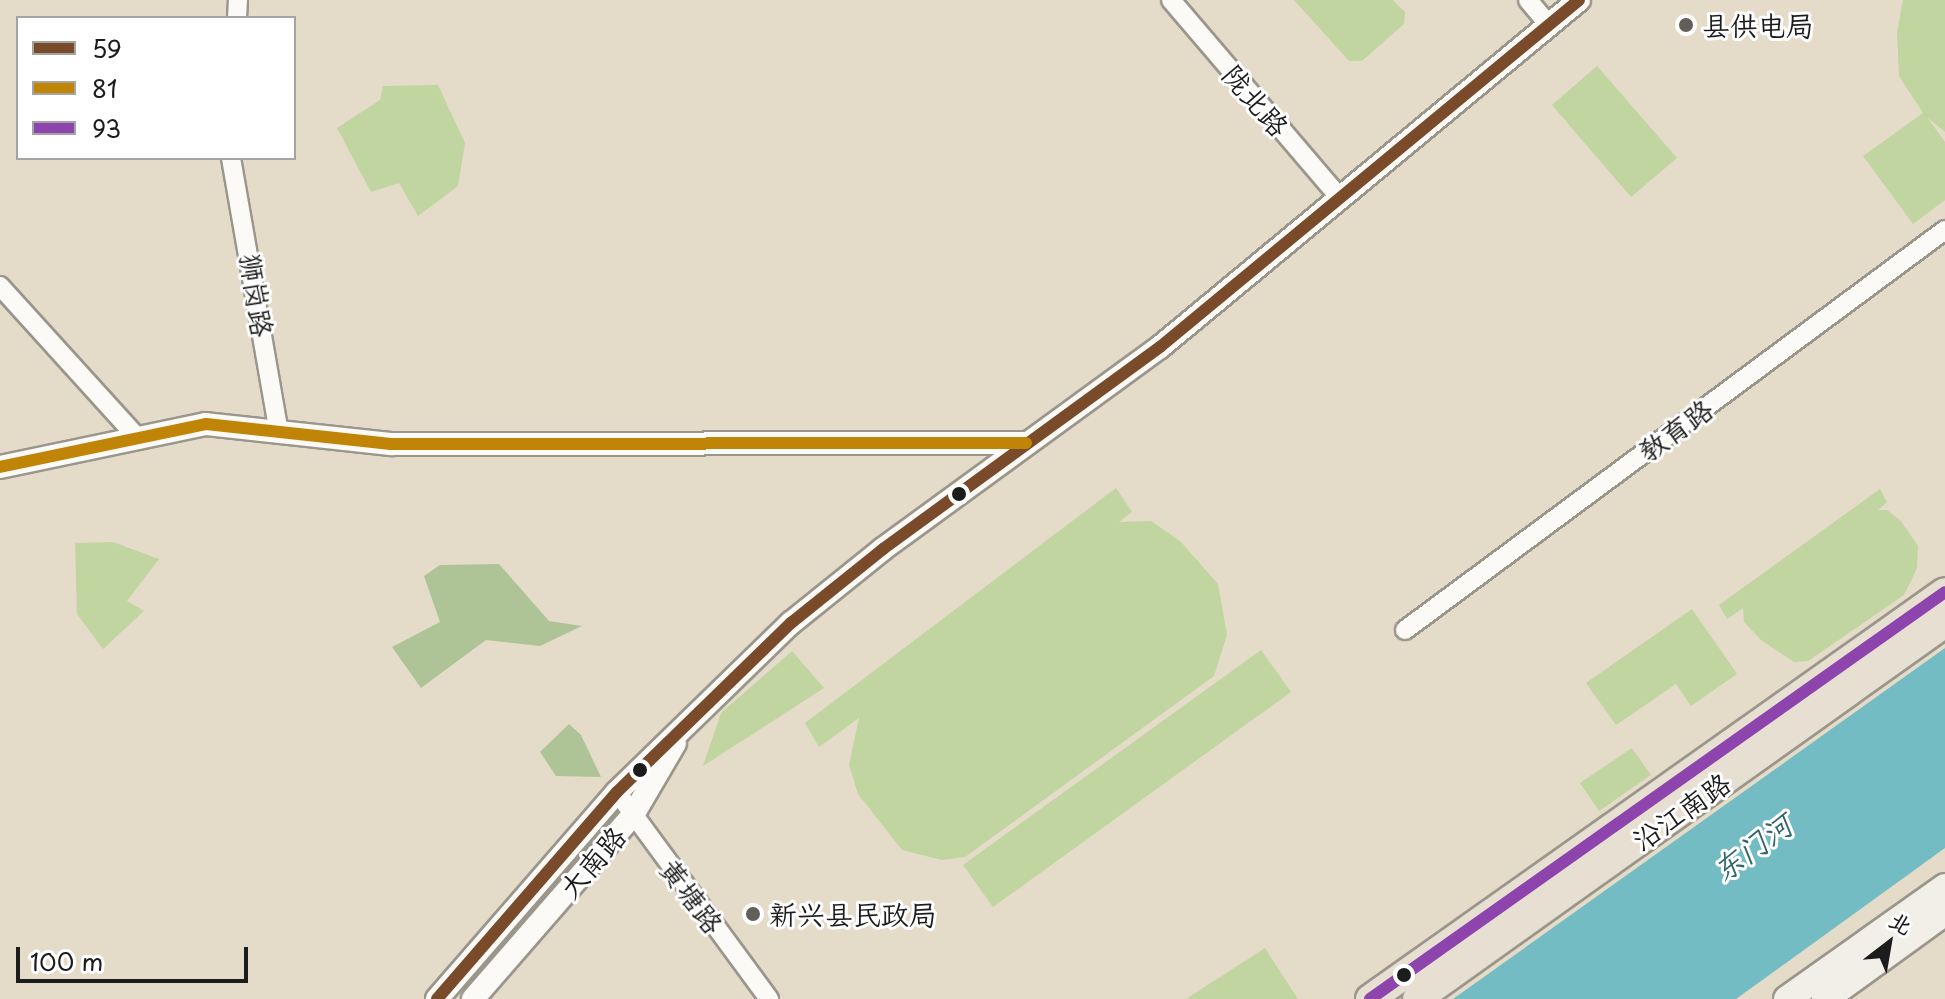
<!DOCTYPE html>
<meta charset="utf-8">
<style>
body{margin:0}
#map{position:relative;width:1945px;height:999px;overflow:hidden;background:#e4dbc9;font-family:"Playpen Sans","LXGW WenKai TC",sans-serif}
div>[style]{position:absolute}
.green>*{inset:0;background:#c0d5a0}
.forest>*{inset:0;background:#aec496}
.water>*{inset:0;background:#73bcc3}
.roads{filter:drop-shadow(2px 0 #9b968c) drop-shadow(-2px 0 #9b968c) drop-shadow(0 2px #9b968c) drop-shadow(0 -2px #9b968c)}
.minor>*{height:18px;margin:-9px;padding:0 9px;transform-origin:9px;border-radius:9px;background:#fbfaf7}
.tertiary>*{height:22px;margin:-11px;padding:0 11px;transform-origin:11px;border-radius:11px;background:#fbfaf7}
.secondary>*{height:26px;margin:-13px;padding:0 13px;transform-origin:13px;border-radius:13px;background:#f2efe8}
.primary>*{height:28px;margin:-14px;padding:0 14px;transform-origin:14px;border-radius:14px;background:#e7e0d2}
.bus-1>*{height:12px;margin:-6px;padding:0 6px;transform-origin:6px;border-radius:6px;background:#7a4b2a}
.bus-2>*{height:12px;margin:-6px;padding:0 6px;transform-origin:6px;border-radius:6px;background:#c08407}
.bus-3>*{height:12px;margin:-6px;padding:0 6px;transform-origin:6px;border-radius:6px;background:#8e44ad}
.dots>*{width:22px;height:22px;translate:-50% -50%;box-sizing:border-box;border:4px solid #fff;border-radius:50%}
span{translate:-50% -50%;white-space:nowrap;text-align:center;line-height:1.15;-webkit-text-stroke:6px #fff;paint-order:stroke}
.poi-label{font-size:28px;color:#1c1c1c}
.left{translate:0 -50%;text-align:left}
.street-label{font-size:28px;color:#1c1c1c}
.water-label{font-size:30px;color:#2f656e;font-style:italic}
.legend{position:absolute;left:16px;top:16px;width:280px;height:144px;box-sizing:border-box;background:#fff;border:2px solid #a4a4a4;margin:0;padding:10px 14px;list-style:none;font-size:24px;color:#1c1c1c}
.legend li{display:flex;align-items:center;gap:16px;height:40px}
.legend b{width:40px;border:2px solid #a4a4a4}
.north{position:absolute;left:1849px;top:903px;width:80px;height:80px;-webkit-text-stroke:6px #fff;paint-order:stroke;rotate:31deg;font-size:22px;font-weight:700;line-height:32px;text-align:center;color:#1c1c1c}
.north::after{content:'';display:block;margin:auto;width:28px;height:36px;background:#1c1c1c;clip-path:polygon(50% 0,100% 100%,50% 72%,0 100%)}
.scale{position:absolute;left:16px;top:947px;width:232px;height:36px;box-sizing:border-box;border:4px solid #1c1c1c;border-top:0;padding-left:10px;font-size:24px;line-height:28px;white-space:nowrap;color:#1c1c1c;-webkit-text-stroke:6px #fff;paint-order:stroke}
</style>
<div id="map">
<div class="green">
<div style="clip-path:polygon(1294px 0,1393px 0,1405px 12px,1404px 24px,1362px 61px,1349px 61px)"></div>
<div style="clip-path:polygon(1903px 0,1945px 0,1945px 132px,1927px 117px,1945px 142px,1945px 200px,1913px 224px,1863px 156px,1923px 113px,1899px 76px,1897px 32px)"></div>
<div style="clip-path:polygon(1597px 66px,1677px 158px,1631px 197px,1552px 105px)"></div>
<div style="clip-path:polygon(438px 85px,465px 143px,458px 186px,418px 216px,399px 183px,371px 192px,337px 128px,380px 100px,383px 86px)"></div>
<div style="clip-path:polygon(1116px 488px,1132px 512px,1119px 522px,1151px 521px,1180px 541px,1218px 584px,1227px 635px,1214px 676px,965px 857px,942px 860px,902px 850px,858px 794px,849px 765px,859px 718px,819px 747px,805px 723px)"></div>
<div style="clip-path:polygon(1880px 489px,1887px 502px,1878px 510px,1887px 510px,1900px 520px,1918px 546px,1917px 568px,1904px 595px,1808px 661px,1794px 662px,1761px 640px,1744px 622px,1743px 608px,1727px 619px,1719px 605px)"></div>
<div style="clip-path:polygon(113px 542px,159px 559px,127px 601px,144px 611px,103px 649px,77px 614px,75px 543px)"></div>
<div style="clip-path:polygon(1692px 609px,1737px 674px,1691px 706px,1676px 684px,1616px 725px,1586px 683px)"></div>
<div style="clip-path:polygon(1261px 650px,1291px 692px,993px 907px,963px 865px)"></div>
<div style="clip-path:polygon(792px 651px,824px 688px,703px 766px,721px 713px)"></div>
<div style="clip-path:polygon(1632px 748px,1651px 775px,1599px 811px,1580px 783px)"></div>
<div style="clip-path:polygon(1265px 948px,1298px 999px,1186px 999px)"></div>
</div>
<div class="forest">
<div style="clip-path:polygon(499px 564px,549px 621px,582px 626px,540px 646px,486px 640px,421px 688px,392px 647px,440px 622px,424px 576px,440px 565px)"></div>
<div style="clip-path:polygon(569px 724px,581px 735px,601px 777px,556px 776px,540px 752px)"></div>
</div>
<div class="water">
<div style="clip-path:polygon(1945px 648px,1945px 848px,1736px 999px,1453px 999px)"></div>
</div>
<div class="roads">
<div class="minor">
<div style="left:1171px;top:0;width:262px;rotate:49.5deg"></div>
<div style="left:1528px;top:0;width:33px;rotate:50deg"></div>
<div style="left:237px;top:18px;width:18px;rotate:-87deg"></div>
<div style="left:231px;top:158px;width:278px;rotate:80.1deg"></div>
<div style="left:0;top:286px;width:205px;rotate:47.8deg"></div>
<div style="left:1405px;top:630px;width:672px;rotate:-36.53deg"></div>
<div style="left:617px;top:792px;width:257px;rotate:53.7deg"></div>
</div>
<div class="tertiary">
<div style="left:0;top:467px;width:210px;rotate:-11.8deg"></div>
<div style="left:206px;top:424px;width:186px;rotate:6.2deg"></div>
<div style="left:391px;top:444px;width:635px;rotate:-0.09deg"></div>
<div style="left:437px;top:999px;width:274px;rotate:-49deg"></div>
<div style="left:617px;top:792px;width:243px;rotate:-44.2deg"></div>
<div style="left:791px;top:623px;width:118px;rotate:-38.8deg"></div>
<div style="left:883px;top:549px;width:343px;rotate:-36.1deg"></div>
<div style="left:1160px;top:347px;width:544px;rotate:-39.63deg"></div>
<div style="left:473px;top:999px;width:244px;rotate:-49deg"></div>
<div style="left:633px;top:815px;width:83px;rotate:-59.7deg"></div>
</div>
<div class="secondary">
<div style="left:1787px;top:999px;width:194px;rotate:-35.3deg"></div>
<div style="left:1825px;top:999px;width:148px;rotate:-35.9deg"></div>
</div>
<div class="primary">
<div style="left:1370px;top:999px;width:704px;rotate:-35.29deg"></div>
<div style="left:1417px;top:999px;width:648px;rotate:-35.46deg"></div>
</div>
</div>
<div class="bus-1">
<div style="left:437px;top:999px;width:274px;rotate:-49deg"></div>
<div style="left:617px;top:792px;width:243px;rotate:-44.2deg"></div>
<div style="left:791px;top:623px;width:118px;rotate:-38.8deg"></div>
<div style="left:883px;top:549px;width:343px;rotate:-36.1deg"></div>
<div style="left:1160px;top:347px;width:544px;rotate:-39.63deg"></div>
</div>
<div class="bus-2">
<div style="left:0;top:467px;width:210px;rotate:-11.8deg"></div>
<div style="left:206px;top:424px;width:186px;rotate:6.2deg"></div>
<div style="left:391px;top:444px;width:635px;rotate:-0.09deg"></div>
</div>
<div class="bus-3">
<div style="left:1370px;top:999px;width:704px;rotate:-35.29deg"></div>
</div>
<div class="dots">
<div style="left:1686px;top:25px;background:#625f59"></div>
<div style="left:959px;top:494px;background:#1c1c1c"></div>
<div style="left:640px;top:770px;background:#1c1c1c"></div>
<div style="left:753px;top:914px;background:#625f59"></div>
<div style="left:1404px;top:975px;background:#1c1c1c"></div>
</div>
<div class="poi-label">
<span class="left" style="left:1702px;top:25px">县供电局</span>
<span class="left" style="left:769px;top:914px">新兴县民政局</span>
</div>
<div class="street-label">
<span style="left:1256px;top:100px;rotate:49deg">陇北路</span>
<span style="left:257px;top:295px;rotate:81deg">狮岗路</span>
<span style="left:1675px;top:430px;rotate:-36deg">教育路</span>
<span style="left:1681px;top:811px;rotate:-35deg">沿江南路</span>
<span style="left:592px;top:862px;rotate:-49deg">大南路</span>
<span style="left:692px;top:896px;rotate:53deg">黄塘路</span>
</div>
<div class="water-label">
<span style="left:1752px;top:847px;rotate:-36deg">东门河</span>
</div>
<ul class="legend">
<li><b style="height:10px;background:#7a4b2a"></b>59</li>
<li><b style="height:10px;background:#c08407"></b>81</li>
<li><b style="height:10px;background:#8e44ad"></b>93</li>
</ul>
<div class="north">北</div>
<div class="scale">100 m</div>
</div>
